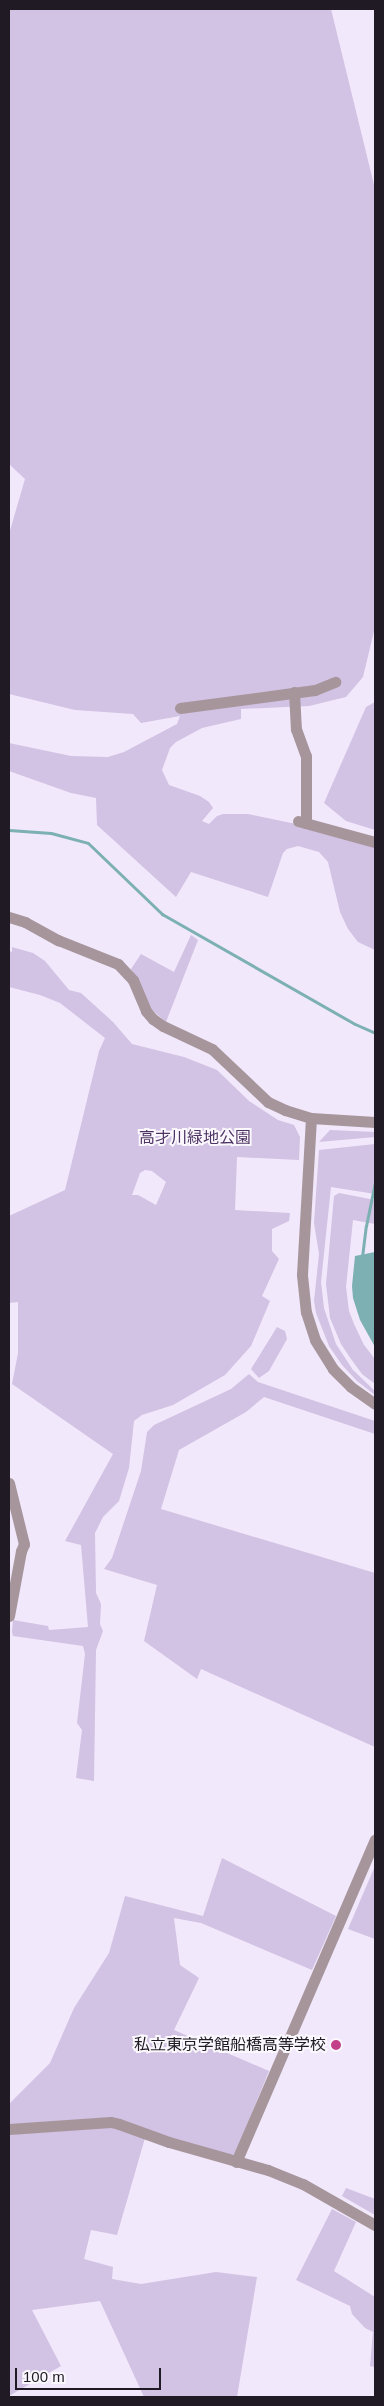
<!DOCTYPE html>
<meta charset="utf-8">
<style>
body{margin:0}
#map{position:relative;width:384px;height:2406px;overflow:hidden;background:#f1e8fc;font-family:Helvetica,"Noto Sans JP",sans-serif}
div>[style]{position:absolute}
.green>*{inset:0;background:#d2c2e3}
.water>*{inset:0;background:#7db0b2}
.stream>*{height:3px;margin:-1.5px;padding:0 1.5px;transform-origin:1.5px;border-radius:1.5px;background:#7db0b2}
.minor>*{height:11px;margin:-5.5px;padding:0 5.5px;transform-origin:5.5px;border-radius:5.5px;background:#a7959c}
.dots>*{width:14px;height:14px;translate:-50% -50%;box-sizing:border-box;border:2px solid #fbf8fd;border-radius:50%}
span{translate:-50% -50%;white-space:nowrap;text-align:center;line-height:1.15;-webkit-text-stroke:4px #fbf8fd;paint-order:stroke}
.park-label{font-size:16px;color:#4d3464}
.poi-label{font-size:16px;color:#1f1a23}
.right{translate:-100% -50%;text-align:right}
.frame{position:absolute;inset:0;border:10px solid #1f1a23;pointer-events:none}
.scale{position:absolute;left:15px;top:2368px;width:146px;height:22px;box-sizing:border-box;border:2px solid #1f1a23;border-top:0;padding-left:6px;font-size:15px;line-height:18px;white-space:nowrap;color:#1f1a23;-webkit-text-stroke:4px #fbf8fd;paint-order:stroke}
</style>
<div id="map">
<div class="green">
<div style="clip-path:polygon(9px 9px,331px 9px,375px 189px,375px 627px,363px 677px,346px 697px,309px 706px,241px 709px,241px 719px,202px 728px,176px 742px,170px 748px,162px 770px,169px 785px,200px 796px,209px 802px,213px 808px,202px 821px,209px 824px,217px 816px,223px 814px,248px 814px,296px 824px,375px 845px,375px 950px,358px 942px,348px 929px,340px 912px,328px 862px,319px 852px,298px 846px,287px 849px,283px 853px,268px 897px,191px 872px,176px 897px,97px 825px,96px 798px,71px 793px,9px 771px,9px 743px,71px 756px,108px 757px,124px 752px,177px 724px,180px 716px,141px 723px,133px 714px,75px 710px,9px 694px,9px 534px,25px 479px,9px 464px)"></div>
<div style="clip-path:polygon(375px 702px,375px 830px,346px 821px,324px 803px,366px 707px)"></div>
<div style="clip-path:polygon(191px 935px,198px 940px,166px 1022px,151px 1009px,131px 969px,141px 954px,174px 972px)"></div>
<div style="clip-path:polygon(evenodd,12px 947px,33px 953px,45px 961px,69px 990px,81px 993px,113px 1022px,132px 1044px,184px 1057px,217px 1070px,249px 1101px,278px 1120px,294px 1125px,300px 1137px,299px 1160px,237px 1157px,235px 1210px,290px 1213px,289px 1221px,272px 1229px,272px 1251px,279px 1259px,262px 1296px,270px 1301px,251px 1346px,225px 1375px,173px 1405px,142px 1415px,134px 1421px,129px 1468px,119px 1501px,103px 1517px,95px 1533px,96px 1593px,101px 1604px,100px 1624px,103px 1631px,96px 1650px,94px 1781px,76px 1778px,82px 1730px,77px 1723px,85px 1654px,83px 1646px,13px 1636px,12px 1632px,13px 1620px,48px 1626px,49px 1630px,88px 1627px,81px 1545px,65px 1541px,113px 1454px,12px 1384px,18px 1353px,18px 1302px,9px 1303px,9px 1216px,65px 1190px,99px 1051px,105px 1038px,60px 1003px,40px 995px,9px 987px,9px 951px,12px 952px,12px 947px,145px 1170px,152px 1171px,166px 1182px,156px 1205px,138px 1195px,132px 1195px,140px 1173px,145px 1170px)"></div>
<div style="clip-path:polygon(330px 1130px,375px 1132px,375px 1137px,319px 1142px)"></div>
<div style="clip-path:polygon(375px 1144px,375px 1194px,331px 1187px,321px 1282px,324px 1308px,336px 1344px,353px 1370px,375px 1391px,375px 1395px,357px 1381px,342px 1365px,329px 1346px,316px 1313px,314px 1301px,319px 1254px,314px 1223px,319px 1150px)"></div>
<div style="clip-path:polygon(339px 1193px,375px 1200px,375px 1224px,353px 1220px,346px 1287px,349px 1311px,354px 1324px,364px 1345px,375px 1359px,375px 1384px,362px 1374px,351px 1359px,341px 1344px,330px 1318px,326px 1284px,334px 1196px)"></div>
<div style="clip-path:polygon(277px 1327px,285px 1331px,287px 1339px,269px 1371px,259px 1378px,251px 1369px)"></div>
<div style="clip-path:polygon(249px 1374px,258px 1382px,375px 1421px,375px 1434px,264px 1397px,246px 1412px,179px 1450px,161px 1509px,375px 1573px,375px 1747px,201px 1669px,197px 1679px,144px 1641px,157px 1585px,104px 1569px,112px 1558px,141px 1471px,147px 1432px,154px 1425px,231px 1389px)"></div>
<div style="clip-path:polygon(222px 1858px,336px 1916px,312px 1970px,201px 1923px,174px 1918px,180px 1965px,199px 1978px,174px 2030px,269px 2071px,235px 2154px,229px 2156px,114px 2119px,9px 2125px,9px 2104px,50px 2063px,74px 2008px,109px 1953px,125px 1896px,203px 1916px)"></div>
<div style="clip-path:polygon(375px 1866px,375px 1939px,348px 1929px)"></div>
<div style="clip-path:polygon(110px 2127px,145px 2138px,117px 2235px,91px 2230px,84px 2259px,113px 2267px,112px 2279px,141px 2284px,216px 2272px,257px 2277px,237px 2397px,144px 2397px,100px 2301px,32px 2310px,61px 2366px,9px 2396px,9px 2134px)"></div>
<div style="clip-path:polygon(346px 2188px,375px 2199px,375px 2215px,342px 2196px)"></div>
<div style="clip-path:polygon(332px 2209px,356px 2222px,334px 2271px,375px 2297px,375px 2367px,370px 2366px,373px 2332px,365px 2328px,352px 2314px,350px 2306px,296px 2280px)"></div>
</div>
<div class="water">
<div style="clip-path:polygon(375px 1252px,375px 1347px,360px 1320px,353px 1298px,352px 1286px,355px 1256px)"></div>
</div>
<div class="stream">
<div style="left:9px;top:830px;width:42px;rotate:4.1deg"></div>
<div style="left:51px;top:833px;width:38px;rotate:15deg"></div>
<div style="left:88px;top:843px;width:103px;rotate:43.8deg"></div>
<div style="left:162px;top:914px;width:222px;rotate:29.7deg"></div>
<div style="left:355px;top:1024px;width:22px;rotate:24deg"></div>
<div style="left:362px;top:1257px;width:31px;rotate:-83deg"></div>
<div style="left:366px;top:1226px;width:45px;rotate:-78.4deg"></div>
</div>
<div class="minor">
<div style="left:294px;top:692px;width:37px;rotate:87deg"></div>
<div style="left:296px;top:729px;width:29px;rotate:70deg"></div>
<div style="left:306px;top:756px;width:67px;rotate:90deg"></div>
<div style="left:180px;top:708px;width:136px;rotate:-7.6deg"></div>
<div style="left:315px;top:690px;width:22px;rotate:-22deg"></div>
<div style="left:298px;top:821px;width:80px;rotate:15.3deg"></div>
<div style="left:9px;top:917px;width:17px;rotate:17deg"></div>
<div style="left:25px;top:922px;width:38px;rotate:29deg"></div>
<div style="left:58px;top:940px;width:65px;rotate:21.8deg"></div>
<div style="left:118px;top:964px;width:22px;rotate:47deg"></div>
<div style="left:133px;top:980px;width:34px;rotate:67deg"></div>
<div style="left:146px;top:1011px;width:11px;rotate:49deg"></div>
<div style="left:153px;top:1019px;width:12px;rotate:35deg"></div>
<div style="left:163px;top:1026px;width:54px;rotate:25.1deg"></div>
<div style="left:212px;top:1049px;width:77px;rotate:43.4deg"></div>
<div style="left:268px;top:1102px;width:19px;rotate:25deg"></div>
<div style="left:285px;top:1110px;width:27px;rotate:17deg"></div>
<div style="left:311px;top:1118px;width:64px;rotate:3.6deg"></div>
<div style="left:311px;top:1118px;width:157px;rotate:93.3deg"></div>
<div style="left:302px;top:1275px;width:37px;rotate:84deg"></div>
<div style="left:306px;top:1312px;width:29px;rotate:72deg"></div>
<div style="left:315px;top:1340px;width:34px;rotate:58deg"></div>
<div style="left:333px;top:1369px;width:25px;rotate:45deg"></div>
<div style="left:351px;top:1387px;width:29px;rotate:35deg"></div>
<div style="left:9px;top:1483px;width:63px;rotate:76.2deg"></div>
<div style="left:24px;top:1544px;width:8px;rotate:113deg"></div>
<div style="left:21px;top:1551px;width:66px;rotate:100.5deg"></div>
<div style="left:9px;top:2129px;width:102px;rotate:-3.9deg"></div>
<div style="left:111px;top:2122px;width:8px;rotate:14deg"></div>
<div style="left:119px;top:2124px;width:53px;rotate:19.8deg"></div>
<div style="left:169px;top:2142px;width:103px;rotate:15.8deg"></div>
<div style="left:268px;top:2170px;width:38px;rotate:22deg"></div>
<div style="left:303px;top:2184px;width:83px;rotate:29.7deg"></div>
<div style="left:236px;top:2162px;width:351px;rotate:-66.7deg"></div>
</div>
<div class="dots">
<div style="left:336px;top:2045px;background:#c34189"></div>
</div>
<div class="park-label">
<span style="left:195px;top:1138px">高才川緑地公園</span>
</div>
<div class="poi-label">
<span class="right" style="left:326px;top:2045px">私立東京学館船橋高等学校</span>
</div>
<div class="frame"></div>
<div class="scale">100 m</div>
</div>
